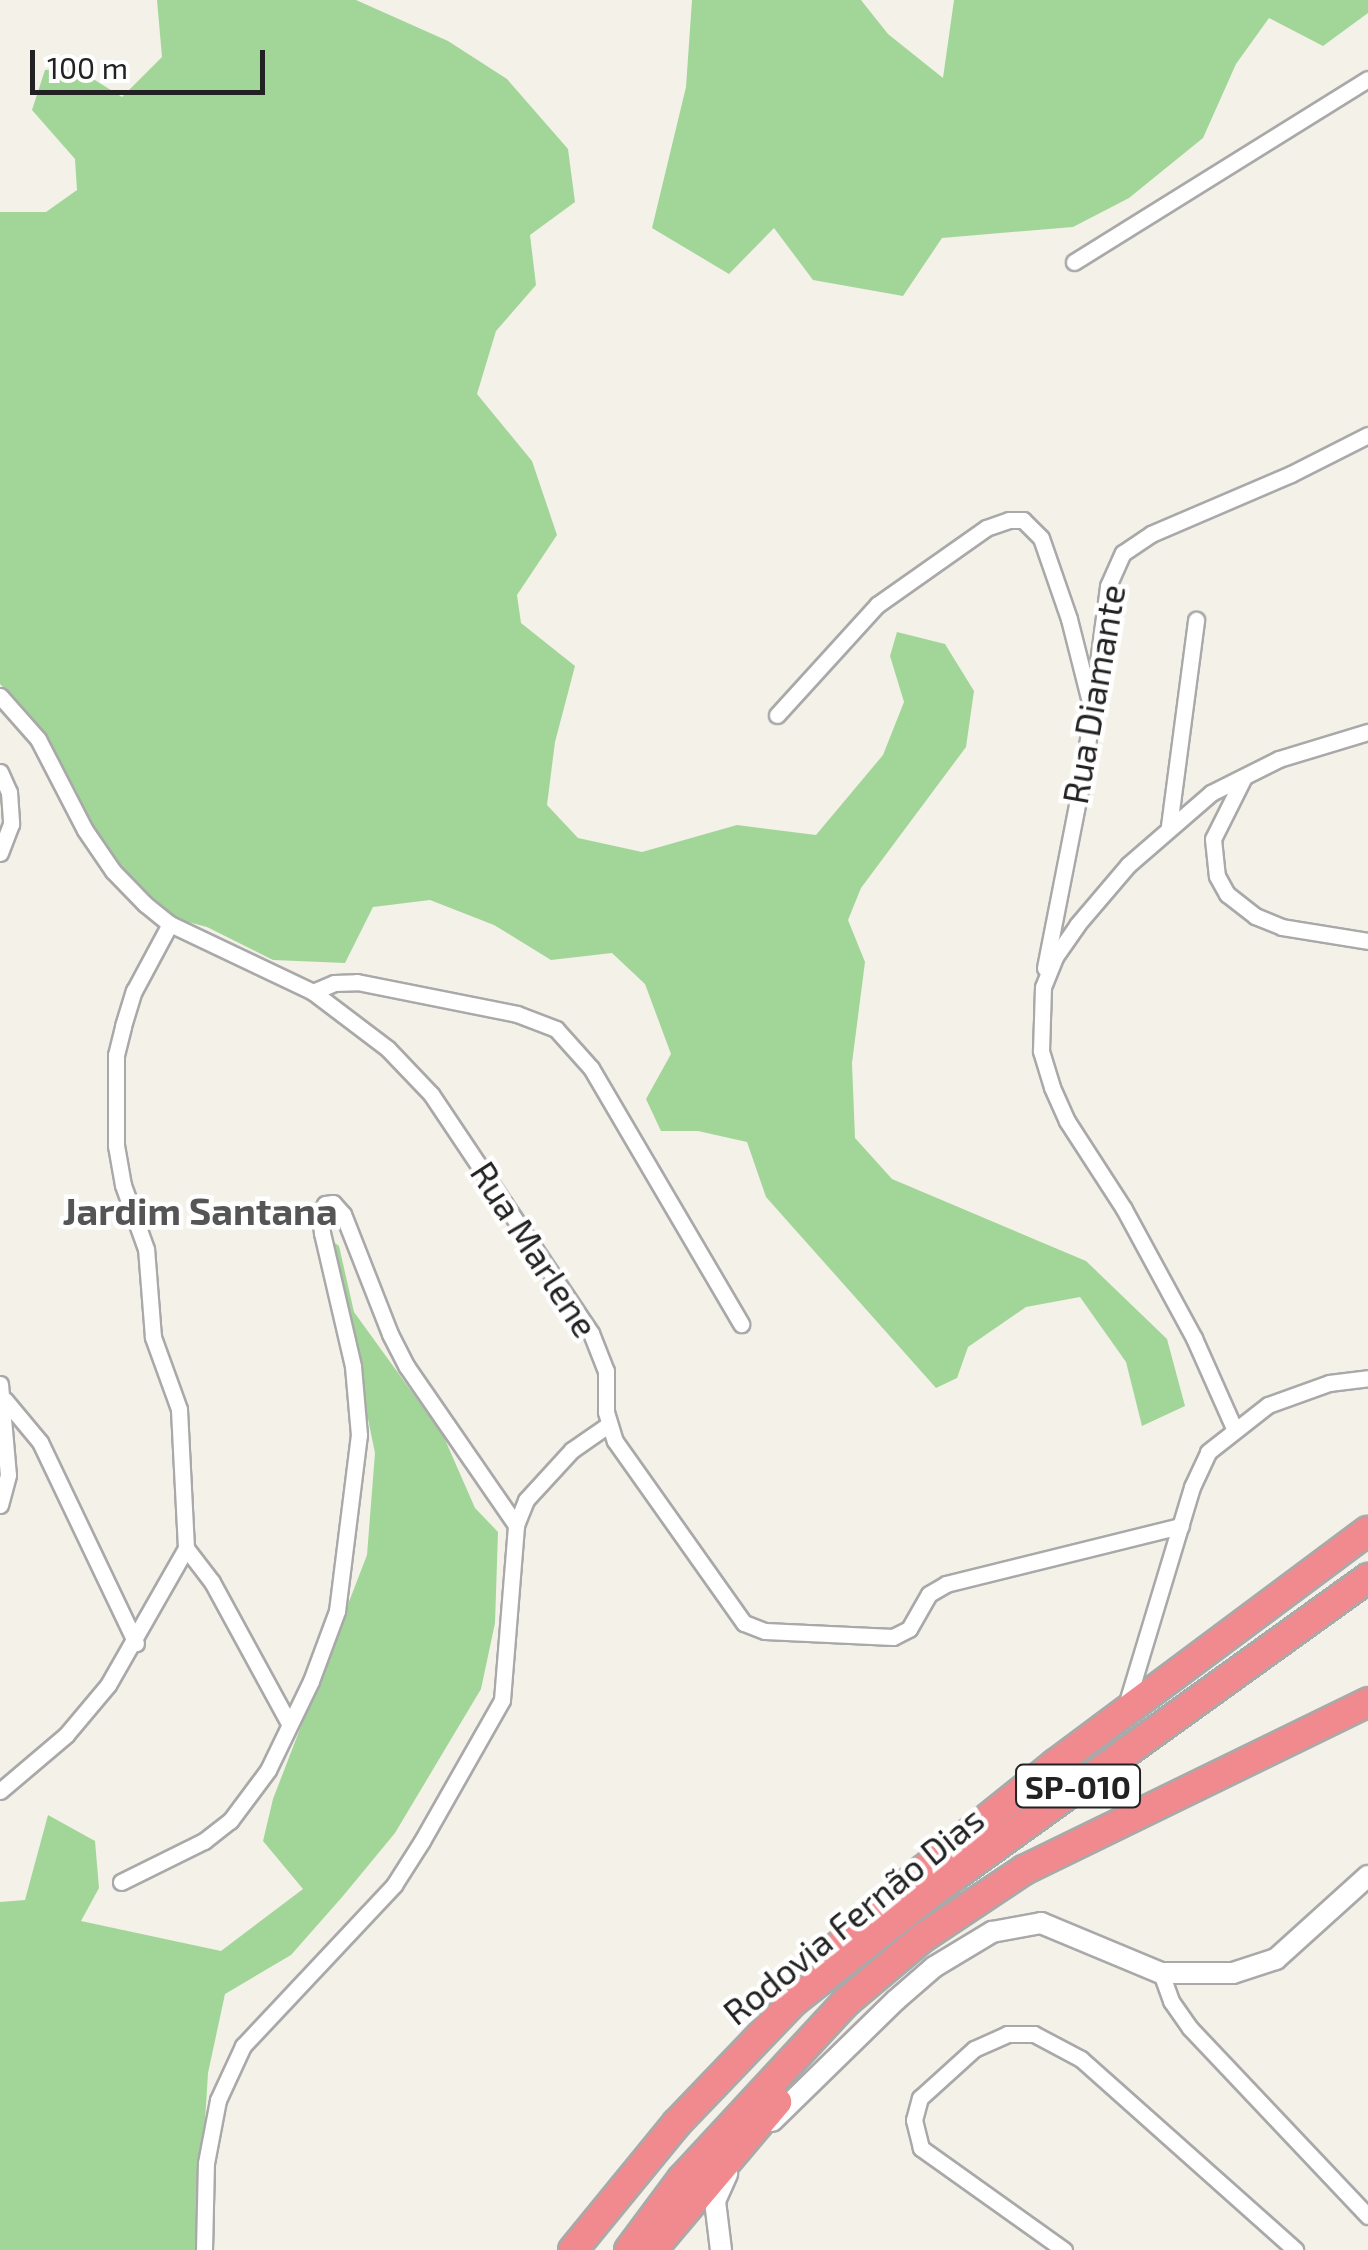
<!DOCTYPE html>
<meta charset="utf-8">
<style>
body{margin:0}
#map{position:relative;width:1368px;height:2250px;overflow:hidden;background:#f3f1e8;font-family:"Exo 2",sans-serif}
div>[style]{position:absolute}
.forest>*{inset:0;background:#a2d699}
.roads{filter:drop-shadow(2px 0 #a9a9a9) drop-shadow(-2px 0 #a9a9a9) drop-shadow(0 2px #a9a9a9) drop-shadow(0 -2px #a9a9a9)}
.minor>*{height:15px;margin:-7.5px;padding:0 7.5px;transform-origin:7.5px;border-radius:7.5px;background:#fff}
.tertiary>*{height:20px;margin:-10px;padding:0 10px;transform-origin:10px;border-radius:10px;background:#fff}
.motorway>*{height:28px;margin:-14px;padding:0 14px;transform-origin:14px;border-radius:14px;background:#f08a8e}
span{translate:-50% -50%;white-space:nowrap;text-align:center;line-height:1.15;-webkit-text-stroke:9px #fff;paint-order:stroke}
.shield-label span{padding:2px 8px;background:#fff;border:2px solid;border-radius:8px;-webkit-text-stroke-width:0}
.shield-label{font-size:32px;color:#222;font-weight:700}
.street-label{font-size:35px;color:#222}
.neighbourhood-label{font-size:38px;color:#555;font-weight:700}
.scale{position:absolute;left:30px;top:50px;width:235px;height:45px;box-sizing:border-box;border:5px solid #222;border-top:0;padding-left:12px;font-size:30px;line-height:35px;white-space:nowrap;color:#222;-webkit-text-stroke:8px #fff;paint-order:stroke}
</style>
<div id="map">
<div class="forest">
<div style="clip-path:polygon(157px 0,356px 0,448px 41px,507px 79px,568px 149px,575px 202px,530px 235px,536px 285px,496px 331px,477px 394px,532px 461px,557px 535px,517px 595px,521px 623px,575px 666px,555px 742px,547px 805px,578px 838px,642px 852px,737px 825px,816px 835px,883px 755px,904px 702px,890px 656px,897px 632px,945px 644px,974px 691px,966px 747px,861px 888px,848px 920px,865px 962px,852px 1063px,855px 1138px,892px 1179px,1086px 1261px,1167px 1339px,1185px 1406px,1142px 1426px,1126px 1362px,1080px 1297px,1026px 1307px,968px 1347px,957px 1378px,936px 1388px,766px 1197px,747px 1142px,698px 1131px,661px 1131px,646px 1099px,671px 1054px,645px 984px,612px 953px,551px 960px,494px 925px,430px 900px,373px 907px,345px 963px,273px 960px,207px 927px,169px 917px,110px 859px,91px 832px,77px 792px,41px 729px,0 684px,0 212px,46px 212px,77px 190px,75px 159px,32px 110px,45px 70px,74px 67px,122px 97px,162px 57px)"></div>
<div style="clip-path:polygon(692px 0,861px 0,888px 34px,943px 78px,954px 0,1368px 0,1368px 13px,1323px 46px,1269px 18px,1236px 64px,1203px 138px,1129px 198px,1073px 227px,942px 238px,903px 296px,813px 280px,774px 228px,729px 274px,652px 228px,686px 87px)"></div>
<div style="clip-path:polygon(331px 1240px,339px 1246px,354px 1312px,443px 1435px,475px 1508px,498px 1532px,495px 1623px,481px 1689px,395px 1833px,343px 1896px,291px 1955px,225px 1994px,208px 2073px,197px 2250px,0 2250px,0 1902px,25px 1900px,48px 1815px,95px 1841px,99px 1888px,81px 1921px,221px 1951px,303px 1889px,263px 1841px,273px 1799px,367px 1555px,375px 1453px)"></div>
</div>
<div class="roads">
<div class="minor">
<div style="left:1074px;top:262px;width:346px;rotate:-31.9deg"></div>
<div style="left:0;top:696px;width:57px;rotate:48.5deg"></div>
<div style="left:38px;top:739px;width:102px;rotate:62.7deg"></div>
<div style="left:85px;top:830px;width:50px;rotate:55.7deg"></div>
<div style="left:113px;top:871px;width:46px;rotate:45.9deg"></div>
<div style="left:145px;top:904px;width:32px;rotate:39deg"></div>
<div style="left:170px;top:924px;width:158px;rotate:25.4deg"></div>
<div style="left:313px;top:992px;width:94px;rotate:37.2deg"></div>
<div style="left:388px;top:1049px;width:62px;rotate:46.3deg"></div>
<div style="left:431px;top:1094px;width:288px;rotate:56.2deg"></div>
<div style="left:591px;top:1333px;width:41px;rotate:68.5deg"></div>
<div style="left:606px;top:1371px;width:41px;rotate:90deg"></div>
<div style="left:606px;top:1412px;width:30px;rotate:73deg"></div>
<div style="left:615px;top:1441px;width:223px;rotate:54.7deg"></div>
<div style="left:744px;top:1623px;width:22px;rotate:21deg"></div>
<div style="left:765px;top:1631px;width:128px;rotate:2.7deg"></div>
<div style="left:893px;top:1637px;width:18px;rotate:-27deg"></div>
<div style="left:909px;top:1629px;width:40px;rotate:-60.3deg"></div>
<div style="left:929px;top:1594px;width:20px;rotate:-30deg"></div>
<div style="left:946px;top:1584px;width:242px;rotate:-13.9deg"></div>
<div style="left:777px;top:715px;width:149px;rotate:-47.7deg"></div>
<div style="left:877px;top:605px;width:133px;rotate:-35.2deg"></div>
<div style="left:986px;top:528px;width:24px;rotate:-19deg"></div>
<div style="left:1009px;top:520px;width:14px"></div>
<div style="left:1023px;top:520px;width:25px;rotate:45deg"></div>
<div style="left:1041px;top:538px;width:86px;rotate:70.9deg"></div>
<div style="left:1069px;top:619px;width:81px;rotate:75.8deg"></div>
<div style="left:0;top:772px;width:22px;rotate:66deg"></div>
<div style="left:9px;top:792px;width:32px;rotate:86deg"></div>
<div style="left:11px;top:824px;width:31px;rotate:111deg"></div>
<div style="left:1244px;top:777px;width:69px;rotate:116.6deg"></div>
<div style="left:1213px;top:839px;width:37px;rotate:84deg"></div>
<div style="left:1217px;top:876px;width:21px;rotate:61deg"></div>
<div style="left:1227px;top:894px;width:36px;rotate:38deg"></div>
<div style="left:1255px;top:916px;width:29px;rotate:22deg"></div>
<div style="left:1282px;top:927px;width:87px;rotate:9.2deg"></div>
<div style="left:1169px;top:826px;width:208px;rotate:-82.5deg"></div>
<div style="left:1045px;top:968px;width:203px;rotate:-78.9deg"></div>
<div style="left:1084px;top:769px;width:185px;rotate:-82.5deg"></div>
<div style="left:1108px;top:586px;width:36px;rotate:-66deg"></div>
<div style="left:1123px;top:553px;width:34px;rotate:-34deg"></div>
<div style="left:1151px;top:534px;width:152px;rotate:-23.2deg"></div>
<div style="left:1291px;top:474px;width:86px;rotate:-26.9deg"></div>
<div style="left:313px;top:992px;width:23px;rotate:-23deg"></div>
<div style="left:334px;top:983px;width:23px;rotate:-2deg"></div>
<div style="left:357px;top:982px;width:163px;rotate:11.3deg"></div>
<div style="left:517px;top:1014px;width:42px;rotate:21deg"></div>
<div style="left:556px;top:1029px;width:52px;rotate:48.1deg"></div>
<div style="left:591px;top:1068px;width:297px;rotate:59.6deg"></div>
<div style="left:0;top:1384px;width:91px;rotate:85deg"></div>
<div style="left:8px;top:1475px;width:31px;rotate:105deg"></div>
<div style="left:5px;top:1400px;width:55px;rotate:50.2deg"></div>
<div style="left:40px;top:1442px;width:223px;rotate:64.5deg"></div>
<div style="left:1234px;top:1428px;width:98px;rotate:-114deg"></div>
<div style="left:1194px;top:1338px;width:147px;rotate:-118.5deg"></div>
<div style="left:1124px;top:1209px;width:105px;rotate:-122.9deg"></div>
<div style="left:1067px;top:1121px;width:37px;rotate:-114deg"></div>
<div style="left:1052px;top:1087px;width:38px;rotate:-107deg"></div>
<div style="left:1041px;top:1051px;width:64px;rotate:-88.2deg"></div>
<div style="left:1043px;top:987px;width:32px;rotate:-68deg"></div>
<div style="left:1055px;top:957px;width:39px;rotate:-55deg"></div>
<div style="left:1077px;top:925px;width:79px;rotate:-49.6deg"></div>
<div style="left:1128px;top:865px;width:110px;rotate:-40.9deg"></div>
<div style="left:1211px;top:793px;width:76px;rotate:-26.6deg"></div>
<div style="left:1279px;top:759px;width:93px;rotate:-16.9deg"></div>
<div style="left:186px;top:1548px;width:43px;rotate:52.6deg"></div>
<div style="left:212px;top:1582px;width:161px;rotate:61.4deg"></div>
<div style="left:1125px;top:1709px;width:232px;rotate:-73.2deg"></div>
<div style="left:1192px;top:1487px;width:38px;rotate:-65deg"></div>
<div style="left:1208px;top:1452px;width:76px;rotate:-38.1deg"></div>
<div style="left:1268px;top:1405px;width:65px;rotate:-19.8deg"></div>
<div style="left:1329px;top:1383px;width:39px;rotate:-7deg"></div>
<div style="left:0;top:1791px;width:87px;rotate:-40.3deg"></div>
<div style="left:66px;top:1735px;width:65px;rotate:-50deg"></div>
<div style="left:108px;top:1685px;width:158px;rotate:-60.3deg"></div>
<div style="left:186px;top:1548px;width:139px;rotate:-92.9deg"></div>
<div style="left:179px;top:1409px;width:77px;rotate:-109.9deg"></div>
<div style="left:153px;top:1337px;width:88px;rotate:-94.5deg"></div>
<div style="left:146px;top:1249px;width:68px;rotate:-109.8deg"></div>
<div style="left:123px;top:1185px;width:40px;rotate:-100deg"></div>
<div style="left:116px;top:1146px;width:91px;rotate:-90deg"></div>
<div style="left:116px;top:1055px;width:30px;rotate:-76deg"></div>
<div style="left:123px;top:1026px;width:37px;rotate:-73deg"></div>
<div style="left:134px;top:991px;width:76px;rotate:-61.8deg"></div>
<div style="left:121px;top:1882px;width:93px;rotate:-26.3deg"></div>
<div style="left:204px;top:1841px;width:33px;rotate:-38deg"></div>
<div style="left:230px;top:1821px;width:64px;rotate:-53.3deg"></div>
<div style="left:268px;top:1770px;width:99px;rotate:-64.2deg"></div>
<div style="left:311px;top:1681px;width:75px;rotate:-69.6deg"></div>
<div style="left:337px;top:1611px;width:177px;rotate:-82.9deg"></div>
<div style="left:359px;top:1435px;width:69px;rotate:-95deg"></div>
<div style="left:353px;top:1366px;width:137px;rotate:-103.1deg"></div>
<div style="left:322px;top:1233px;width:19px;rotate:-96deg"></div>
<div style="left:320px;top:1214px;width:11px;rotate:-63deg"></div>
<div style="left:325px;top:1204px;width:8px;rotate:-7deg"></div>
<div style="left:333px;top:1203px;width:15px;rotate:48deg"></div>
<div style="left:343px;top:1214px;width:129px;rotate:68.6deg"></div>
<div style="left:390px;top:1334px;width:37px;rotate:63deg"></div>
<div style="left:407px;top:1367px;width:192px;rotate:55.4deg"></div>
<div style="left:1161px;top:1973px;width:30px;rotate:70deg"></div>
<div style="left:1171px;top:2001px;width:33px;rotate:55deg"></div>
<div style="left:1190px;top:2028px;width:259px;rotate:46.6deg"></div>
<div style="left:204px;top:2250px;width:87px;rotate:-88.7deg"></div>
<div style="left:206px;top:2163px;width:64px;rotate:-79.2deg"></div>
<div style="left:218px;top:2100px;width:60px;rotate:-65.2deg"></div>
<div style="left:243px;top:2046px;width:221px;rotate:-46.8deg"></div>
<div style="left:394px;top:1885px;width:52px;rotate:-57.5deg"></div>
<div style="left:422px;top:1841px;width:162px;rotate:-60.4deg"></div>
<div style="left:502px;top:1700px;width:176px;rotate:-85.4deg"></div>
<div style="left:516px;top:1525px;width:27px;rotate:-68deg"></div>
<div style="left:526px;top:1500px;width:68px;rotate:-47.4deg"></div>
<div style="left:572px;top:1450px;width:44px;rotate:-34.8deg"></div>
<div style="left:1064px;top:2250px;width:176px;rotate:-144.5deg"></div>
<div style="left:921px;top:2148px;width:29px;rotate:-104deg"></div>
<div style="left:914px;top:2120px;width:23px;rotate:-75deg"></div>
<div style="left:920px;top:2098px;width:73px;rotate:-42.2deg"></div>
<div style="left:974px;top:2049px;width:36px;rotate:-24deg"></div>
<div style="left:1007px;top:2034px;width:27px"></div>
<div style="left:1034px;top:2034px;width:53px;rotate:28deg"></div>
<div style="left:1081px;top:2059px;width:287px;rotate:41.7deg"></div>
</div>
<div class="tertiary">
<div style="left:772px;top:2121px;width:173px;rotate:-44.3deg"></div>
<div style="left:896px;top:2000px;width:50px;rotate:-41deg"></div>
<div style="left:934px;top:1967px;width:68px;rotate:-31.1deg"></div>
<div style="left:992px;top:1932px;width:50px;rotate:-10.4deg"></div>
<div style="left:1041px;top:1923px;width:130px;rotate:22.6deg"></div>
<div style="left:1161px;top:1973px;width:72px"></div>
<div style="left:1233px;top:1973px;width:45px;rotate:-18deg"></div>
<div style="left:1276px;top:1959px;width:124px;rotate:-42.1deg"></div>
<div style="left:721px;top:2250px;width:49px;rotate:-97deg"></div>
<div style="left:715px;top:2201px;width:30px;rotate:-66deg"></div>
</div>
<div class="motorway">
<div style="left:835px;top:1949px;width:117px;rotate:-41.9deg"></div>
<div style="left:922px;top:1871px;width:171px;rotate:-38.8deg"></div>
<div style="left:1055px;top:1764px;width:390px;rotate:-36.7deg"></div>
<div style="left:573px;top:2250px;width:164px;rotate:-50.7deg"></div>
<div style="left:677px;top:2123px;width:169px;rotate:-46.2deg"></div>
<div style="left:794px;top:2001px;width:184px;rotate:-38.2deg"></div>
<div style="left:939px;top:1887px;width:529px;rotate:-35.76deg"></div>
<div style="left:629px;top:2250px;width:89px;rotate:-53.3deg"></div>
<div style="left:682px;top:2179px;width:241px;rotate:-47.2deg"></div>
<div style="left:846px;top:2002px;width:99px;rotate:-40.1deg"></div>
<div style="left:922px;top:1938px;width:123px;rotate:-33.7deg"></div>
<div style="left:1024px;top:1870px;width:383px;rotate:-26deg"></div>
<div style="left:652px;top:2250px;width:194px;rotate:-49.8deg"></div>
</div>
</div>
<div class="shield-label">
<span style="left:1078px;top:1786px">SP-010</span>
</div>
<div class="street-label">
<span style="left:1093px;top:694px;rotate:-80deg">Rua Diamante</span>
<span style="left:535px;top:1249px;rotate:57deg">Rua Marlene</span>
<span style="left:853px;top:1915px;rotate:-39deg">Rodovia Fernão Dias</span>
</div>
<div class="neighbourhood-label">
<span style="left:200px;top:1211px">Jardim Santana</span>
</div>
<div class="scale">100 m</div>
</div>
